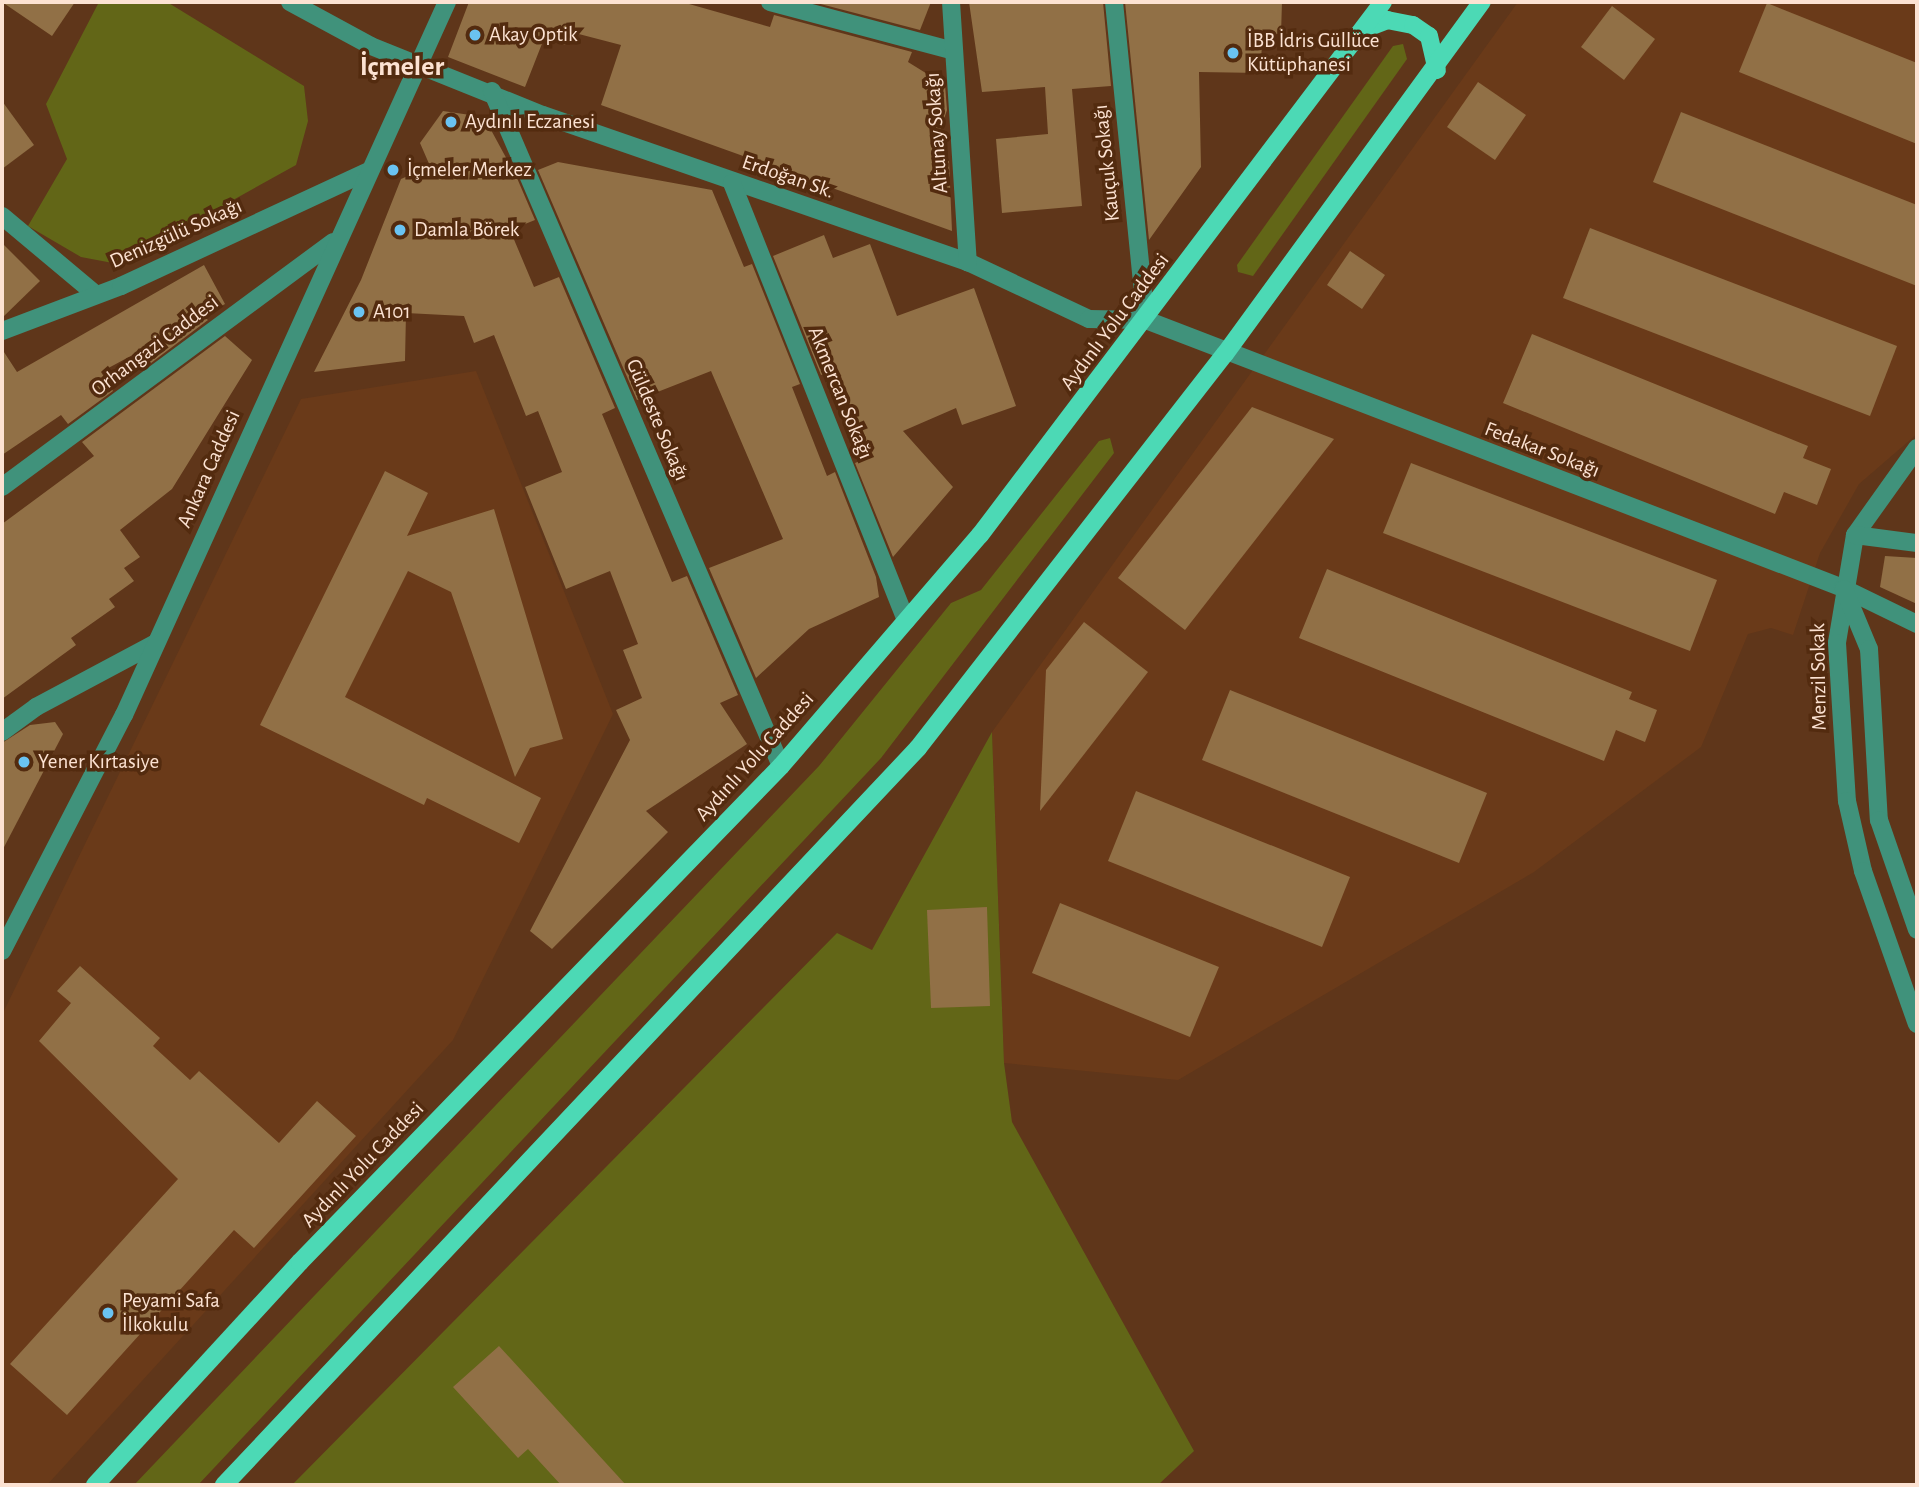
<!DOCTYPE html>
<meta charset="utf-8">
<style>
body{margin:0}
#map{position:relative;width:1919px;height:1487px;overflow:hidden;background:#5f361a;font-family:"Alegreya Sans",sans-serif}
div>[style]{position:absolute}
.built>*{inset:0;background:#6a3a19}
.green>*{inset:0;background:#626617}
.building>*{inset:0;background:#917046}
.minor>*{height:18px;margin:-9px;padding:0 9px;transform-origin:9px;border-radius:9px;background:#40927b}
.major>*{height:18px;margin:-9px;padding:0 9px;transform-origin:9px;border-radius:9px;background:#4cd9b5}
.dots>*{width:19px;height:19px;translate:-50% -50%;box-sizing:border-box;border:4px solid #532b0f;border-radius:50%}
span{translate:-50% -50%;white-space:nowrap;text-align:center;line-height:1.15;-webkit-text-stroke:7px #532b0f;paint-order:stroke}
.poi-label{font-size:21px;color:#fce2d2}
.left{translate:0 -50%;text-align:left}
.street-label{font-size:21px;color:#fce2d2}
.district-label{font-size:28px;color:#fce2d2;font-weight:700}
.frame{position:absolute;inset:0;border:4px solid #fce2d2;pointer-events:none}
</style>
<div id="map">
<div class="built">
<div style="clip-path:polygon(1518px 2px,1917px 2px,1917px 434px,1859px 484px,1820px 553px,1793px 635px,1771px 628px,1748px 634px,1701px 747px,1534px 872px,1178px 1080px,1004px 1063px,992px 732px)"></div>
<div style="clip-path:polygon(476px 371px,613px 714px,453px 1040px,47px 1485px,2px 1485px,2px 1015px,301px 399px)"></div>
</div>
<div class="green">
<div style="clip-path:polygon(99px 2px,167px 2px,304px 86px,308px 121px,296px 165px,118px 264px,81px 257px,28px 226px,67px 159px,46px 104px)"></div>
<div style="clip-path:polygon(1403px 44px,1407px 59px,1253px 276px,1238px 272px,1237px 265px,1393px 46px)"></div>
<div style="clip-path:polygon(1110px 438px,1114px 453px,881px 758px,198px 1485px,134px 1485px,819px 766px,951px 603px,981px 590px,1099px 441px)"></div>
<div style="clip-path:polygon(992px 732px,1004px 1063px,1012px 1122px,1194px 1451px,1158px 1485px,292px 1485px,837px 933px,872px 950px)"></div>
</div>
<div class="building">
<div style="clip-path:polygon(2px 2px,75px 2px,52px 36px)"></div>
<div style="clip-path:polygon(469px 2px,682px 2px,770px 27px,774px 15px,912px 52px,908px 62px,945px 85px,947px 110px,932px 155px,949px 161px,952px 231px,601px 105px,621px 45px,571px 32px,565px 45px,545px 36px,525px 87px,448px 57px)"></div>
<div style="clip-path:polygon(813px 2px,931px 2px,920px 30px)"></div>
<div style="clip-path:polygon(969px 2px,1103px 2px,1111px 86px,1072px 89px,1082px 206px,1002px 213px,996px 139px,1048px 134px,1045px 87px,982px 92px)"></div>
<div style="clip-path:polygon(1125px 2px,1282px 2px,1281px 34px,1262px 34px,1261px 73px,1199px 72px,1201px 167px,1149px 240px)"></div>
<div style="clip-path:polygon(1767px 3px,1917px 63px,1917px 144px,1739px 72px)"></div>
<div style="clip-path:polygon(1612px 6px,1655px 39px,1624px 80px,1581px 47px)"></div>
<div style="clip-path:polygon(1478px 82px,1526px 115px,1495px 160px,1447px 127px)"></div>
<div style="clip-path:polygon(2px 101px,34px 145px,2px 169px)"></div>
<div style="clip-path:polygon(443px 111px,484px 117px,517px 178px,535px 220px,510px 230px,534px 287px,559px 277px,615px 408px,602px 414px,672px 582px,687px 576px,738px 695px,720px 703px,747px 744px,646px 811px,668px 832px,552px 949px,530px 931px,630px 740px,616px 710px,642px 698px,623px 650px,638px 644px,610px 571px,566px 589px,525px 487px,562px 472px,538px 411px,526px 416px,494px 335px,474px 343px,464px 316px,406px 313px,405px 361px,314px 372px,361px 280px,401px 179px,430px 166px,420px 143px)"></div>
<div style="clip-path:polygon(1681px 112px,1917px 205px,1917px 286px,1653px 182px)"></div>
<div style="clip-path:polygon(558px 162px,712px 190px,744px 267px,752px 264px,800px 384px,792px 387px,827px 476px,835px 472px,876px 577px,879px 597px,809px 629px,756px 678px,709px 568px,783px 539px,711px 371px,637px 400px,538px 170px)"></div>
<div style="clip-path:polygon(1590px 228px,1897px 346px,1870px 416px,1563px 298px)"></div>
<div style="clip-path:polygon(824px 235px,833px 258px,870px 244px,897px 316px,974px 288px,1016px 406px,962px 425px,956px 408px,903px 431px,953px 487px,893px 557px,855px 463px,872px 456px,835px 370px,821px 375px,773px 256px)"></div>
<div style="clip-path:polygon(2px 243px,40px 281px,2px 318px)"></div>
<div style="clip-path:polygon(1350px 251px,1385px 275px,1362px 309px,1327px 285px)"></div>
<div style="clip-path:polygon(204px 265px,225px 304px,203px 316px,208px 320px,151px 363px,140px 351px,101px 372px,113px 391px,68px 424px,61px 415px,2px 455px,2px 349px,17px 372px)"></div>
<div style="clip-path:polygon(1532px 334px,1808px 446px,1803px 458px,1831px 469px,1817px 505px,1784px 492px,1775px 514px,1503px 403px)"></div>
<div style="clip-path:polygon(225px 336px,252px 360px,172px 489px,120px 530px,140px 557px,124px 568px,134px 581px,109px 599px,115px 607px,71px 638px,76px 645px,2px 699px,2px 524px,94px 456px,82px 442px)"></div>
<div style="clip-path:polygon(1252px 407px,1334px 439px,1185px 630px,1118px 578px)"></div>
<div style="clip-path:polygon(1411px 463px,1717px 580px,1690px 651px,1383px 533px)"></div>
<div style="clip-path:polygon(385px 471px,428px 493px,407px 536px,494px 509px,563px 739px,530px 748px,515px 777px,451px 592px,408px 571px,345px 697px,541px 798px,519px 843px,427px 798px,424px 805px,260px 725px)"></div>
<div style="clip-path:polygon(1885px 556px,1917px 558px,1917px 604px,1880px 587px)"></div>
<div style="clip-path:polygon(1327px 569px,1632px 692px,1629px 699px,1657px 710px,1645px 742px,1616px 730px,1604px 761px,1299px 638px)"></div>
<div style="clip-path:polygon(1084px 622px,1148px 672px,1040px 811px,1046px 670px)"></div>
<div style="clip-path:polygon(1230px 690px,1487px 793px,1459px 863px,1202px 760px)"></div>
<div style="clip-path:polygon(55px 722px,63px 734px,2px 851px,2px 743px,30px 725px)"></div>
<div style="clip-path:polygon(1136px 791px,1350px 877px,1322px 947px,1108px 861px)"></div>
<div style="clip-path:polygon(1060px 903px,1219px 967px,1190px 1037px,1032px 973px)"></div>
<div style="clip-path:polygon(987px 907px,990px 1006px,931px 1008px,927px 910px)"></div>
<div style="clip-path:polygon(80px 966px,160px 1038px,153px 1046px,190px 1080px,199px 1071px,279px 1143px,317px 1101px,356px 1136px,254px 1248px,234px 1230px,67px 1415px,10px 1364px,178px 1179px,39px 1041px,71px 1003px,57px 991px)"></div>
<div style="clip-path:polygon(499px 1346px,626px 1485px,561px 1485px,528px 1449px,518px 1458px,453px 1387px)"></div>
</div>
<div class="minor">
<div style="left:290px;top:2px;width:92px;rotate:28.5deg"></div>
<div style="left:371px;top:46px;width:185px;rotate:21.9deg"></div>
<div style="left:543px;top:115px;width:450px;rotate:19.1deg"></div>
<div style="left:968px;top:262px;width:134px;rotate:25.2deg"></div>
<div style="left:1089px;top:319px;width:57px;rotate:1deg"></div>
<div style="left:1146px;top:320px;width:747px;rotate:21.03deg"></div>
<div style="left:1843px;top:588px;width:82px;rotate:25.9deg"></div>
<div style="left:770px;top:2px;width:190px;rotate:14.9deg"></div>
<div style="left:951px;top:2px;width:261px;rotate:86.3deg"></div>
<div style="left:1114px;top:2px;width:320px;rotate:84.3deg"></div>
<div style="left:492px;top:91px;width:734px;rotate:66.82deg"></div>
<div style="left:732px;top:183px;width:471px;rotate:68.3deg"></div>
<div style="left:2px;top:216px;width:119px;rotate:39.9deg"></div>
<div style="left:2px;top:331px;width:127px;rotate:-20.7deg"></div>
<div style="left:121px;top:286px;width:271px;rotate:-24.9deg"></div>
<div style="left:1917px;top:448px;width:107px;rotate:125.5deg"></div>
<div style="left:1855px;top:535px;width:109px;rotate:99.5deg"></div>
<div style="left:1837px;top:643px;width:158px;rotate:86.4deg"></div>
<div style="left:1847px;top:801px;width:72px;rotate:77.1deg"></div>
<div style="left:1863px;top:871px;width:162px;rotate:70.6deg"></div>
<div style="left:2px;top:487px;width:412px;rotate:-36.5deg"></div>
<div style="left:1855px;top:535px;width:63px;rotate:7.4deg"></div>
<div style="left:1844px;top:589px;width:65px;rotate:67.4deg"></div>
<div style="left:1869px;top:649px;width:171px;rotate:86.7deg"></div>
<div style="left:1879px;top:820px;width:116px;rotate:70.9deg"></div>
<div style="left:2px;top:732px;width:42px;rotate:-36.3deg"></div>
<div style="left:36px;top:707px;width:136px;rotate:-28.1deg"></div>
<div style="left:2px;top:951px;width:266px;rotate:-62.7deg"></div>
<div style="left:124px;top:715px;width:783px;rotate:-65.63deg"></div>
</div>
<div class="major">
<div style="left:1364px;top:29px;width:25px;rotate:-21deg"></div>
<div style="left:1387px;top:20px;width:26px;rotate:11deg"></div>
<div style="left:1413px;top:25px;width:19px;rotate:35deg"></div>
<div style="left:1429px;top:36px;width:35px;rotate:77deg"></div>
<div style="left:95px;top:1485px;width:303px;rotate:-47.4deg"></div>
<div style="left:300px;top:1262px;width:691px;rotate:-45.88deg"></div>
<div style="left:781px;top:766px;width:305px;rotate:-49.3deg"></div>
<div style="left:980px;top:535px;width:668px;rotate:-52.91deg"></div>
<div style="left:224px;top:1485px;width:1012px;rotate:-46.72deg"></div>
<div style="left:918px;top:748px;width:499px;rotate:-52.1deg"></div>
<div style="left:1225px;top:354px;width:436px;rotate:-53.9deg"></div>
</div>
<div class="dots">
<div style="left:475px;top:35px;background:#6ac3f1"></div>
<div style="left:1233px;top:53px;background:#6ac3f1"></div>
<div style="left:451px;top:122px;background:#6ac3f1"></div>
<div style="left:393px;top:170px;background:#6ac3f1"></div>
<div style="left:400px;top:230px;background:#6ac3f1"></div>
<div style="left:359px;top:312px;background:#6ac3f1"></div>
<div style="left:24px;top:762px;background:#6ac3f1"></div>
<div style="left:108px;top:1313px;background:#6ac3f1"></div>
</div>
<div class="poi-label">
<span class="left" style="left:489px;top:35px">Akay Optik</span>
<span class="left" style="left:1247px;top:53px">İBB İdris Güllüce<br>Kütüphanesi</span>
<span class="left" style="left:465px;top:122px">Aydınlı Eczanesi</span>
<span class="left" style="left:407px;top:170px">İçmeler Merkez</span>
<span class="left" style="left:414px;top:230px">Damla Börek</span>
<span class="left" style="left:373px;top:312px">A101</span>
<span class="left" style="left:38px;top:762px">Yener Kırtasiye</span>
<span class="left" style="left:122px;top:1313px">Peyami Safa<br>İlkokulu</span>
</div>
<div class="street-label">
<span style="left:937px;top:133px;rotate:-94deg">Altunay Sokağı</span>
<span style="left:1107px;top:163px;rotate:-96deg">Kauçuk Sokağı</span>
<span style="left:788px;top:177px;rotate:19deg">Erdoğan Sk.</span>
<span style="left:176px;top:234px;rotate:-24deg">Denizgülü Sokağı</span>
<span style="left:1115px;top:322px;rotate:-53deg">Aydınlı Yolu Caddesi</span>
<span style="left:155px;top:346px;rotate:-37deg">Orhangazi Caddesi</span>
<span style="left:840px;top:393px;rotate:68deg">Akmercan Sokağı</span>
<span style="left:657px;top:420px;rotate:67deg">Güldeste Sokağı</span>
<span style="left:1542px;top:450px;rotate:21deg">Fedakar Sokağı</span>
<span style="left:209px;top:469px;rotate:-66deg">Ankara Caddesi</span>
<span style="left:1819px;top:677px;rotate:-91deg">Menzil Sokak</span>
<span style="left:755px;top:757px;rotate:-48deg">Aydınlı Yolu Caddesi</span>
<span style="left:363px;top:1165px;rotate:-46deg">Aydınlı Yolu Caddesi</span>
</div>
<div class="district-label">
<span style="left:402px;top:67px">İçmeler</span>
</div>
<div class="frame"></div>
</div>
